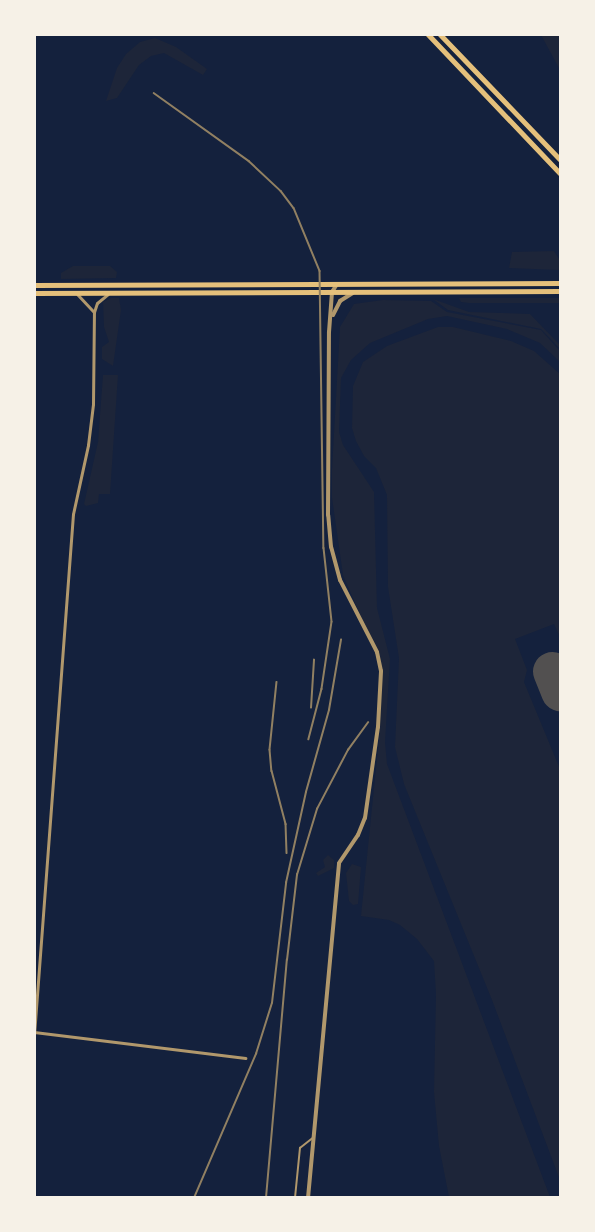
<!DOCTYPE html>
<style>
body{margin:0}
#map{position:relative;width:595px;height:1232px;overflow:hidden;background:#14213d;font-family:"Crimson Pro",serif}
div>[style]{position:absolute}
.green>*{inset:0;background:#1d2539}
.runway>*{height:39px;margin:-19.5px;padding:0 19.5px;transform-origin:19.5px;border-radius:19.5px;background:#525050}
.service>*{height:1.5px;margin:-0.75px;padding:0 0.75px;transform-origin:0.75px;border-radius:0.75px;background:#b1986c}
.minor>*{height:3px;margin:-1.5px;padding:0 1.5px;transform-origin:1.5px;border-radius:1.5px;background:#b1986c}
.tertiary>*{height:4px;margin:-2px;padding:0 2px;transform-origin:2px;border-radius:2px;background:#b1986c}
.secondary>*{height:4.5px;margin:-2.25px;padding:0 2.25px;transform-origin:2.25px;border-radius:2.25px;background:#e5c07b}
.rail>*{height:1.5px;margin:-0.75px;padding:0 0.75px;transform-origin:0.75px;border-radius:0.75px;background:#918062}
span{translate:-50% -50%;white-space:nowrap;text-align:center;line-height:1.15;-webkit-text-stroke:4.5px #f6f1e7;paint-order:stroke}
.frame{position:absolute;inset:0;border:36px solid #f6f1e7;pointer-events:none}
</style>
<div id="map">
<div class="green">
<div style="clip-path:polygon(541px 35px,560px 35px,560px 70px)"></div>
<div style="clip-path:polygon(155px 38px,176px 47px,207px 69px,203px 75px,164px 53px,151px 56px,139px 65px,117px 98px,106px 101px,117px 68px,126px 54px,140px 42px)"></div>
<div style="clip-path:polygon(554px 251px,559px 259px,559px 270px,509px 268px,512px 252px)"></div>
<div style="clip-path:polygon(73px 266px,110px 266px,117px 272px,116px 278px,61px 279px,61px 273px)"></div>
<div style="clip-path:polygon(111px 298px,119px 298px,121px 310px,113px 366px,102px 359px,102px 347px,109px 342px,104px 327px,103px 302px)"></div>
<div style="clip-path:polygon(459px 298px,560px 298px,560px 303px,469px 303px,461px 302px)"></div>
<div style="clip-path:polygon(433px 299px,469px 312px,530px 314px,560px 345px,560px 349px,541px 329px,448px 310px)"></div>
<div style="clip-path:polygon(383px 300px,431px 301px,447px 312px,541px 330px,560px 351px,560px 362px,540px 343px,507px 329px,447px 316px,428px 319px,370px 343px,351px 360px,341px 378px,339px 432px,343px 445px,374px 492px,377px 608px,390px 659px,385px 742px,387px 764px,550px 1197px,449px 1197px,439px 1146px,434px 1092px,436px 994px,434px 961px,417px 939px,400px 925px,389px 920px,361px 916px,380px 729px,382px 666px,343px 575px,332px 498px,332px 469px,340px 327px,354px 304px)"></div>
<div style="clip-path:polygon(438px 327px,453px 327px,511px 341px,534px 351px,560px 374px,560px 637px,554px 624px,515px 639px,527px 670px,524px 682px,560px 769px,560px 1180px,492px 1000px,404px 784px,395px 747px,399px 658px,388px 587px,387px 495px,376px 468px,364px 456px,356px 441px,352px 428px,353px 386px,363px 362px,387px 346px)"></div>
<div style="clip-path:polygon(103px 375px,118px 375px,110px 494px,99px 494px,98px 503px,86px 506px,84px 504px,98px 442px)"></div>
<div style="clip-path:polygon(328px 855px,334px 860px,334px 868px,318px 876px,316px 873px,325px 867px,323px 860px)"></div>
<div style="clip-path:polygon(352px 864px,361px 867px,358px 904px,353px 905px,349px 901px,346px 873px)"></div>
</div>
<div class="runway">
<div style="left:552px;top:671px;width:22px;rotate:68deg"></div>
</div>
<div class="service">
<div style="left:295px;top:1198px;width:50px;rotate:-84.3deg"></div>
<div style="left:300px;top:1148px;width:16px;rotate:-38deg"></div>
</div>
<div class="minor">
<div style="left:77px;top:294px;width:25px;rotate:47deg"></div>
<div style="left:34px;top:1032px;width:213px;rotate:7deg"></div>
<div style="left:34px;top:1035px;width:522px;rotate:-85.72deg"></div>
<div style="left:73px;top:514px;width:71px;rotate:-77.7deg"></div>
<div style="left:88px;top:445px;width:41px;rotate:-83deg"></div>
<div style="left:93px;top:404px;width:92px;rotate:-89.4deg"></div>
<div style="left:94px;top:312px;width:9px;rotate:-72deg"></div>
<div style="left:97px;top:303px;width:14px;rotate:-39deg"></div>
</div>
<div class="tertiary">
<div style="left:333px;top:315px;width:16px;rotate:-63deg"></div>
<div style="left:340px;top:301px;width:15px;rotate:-32deg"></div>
<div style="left:308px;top:1198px;width:336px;rotate:-84.7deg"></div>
<div style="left:339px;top:863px;width:34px;rotate:-56deg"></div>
<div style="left:358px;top:835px;width:18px;rotate:-68deg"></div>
<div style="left:365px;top:818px;width:92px;rotate:-81.9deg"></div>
<div style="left:378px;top:727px;width:56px;rotate:-86.9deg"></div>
<div style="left:381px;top:671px;width:19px;rotate:-102deg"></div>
<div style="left:377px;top:652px;width:81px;rotate:-117.2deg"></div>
<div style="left:340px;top:580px;width:34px;rotate:-105deg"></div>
<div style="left:331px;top:547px;width:32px;rotate:-95deg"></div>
<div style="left:328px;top:515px;width:183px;rotate:-89.7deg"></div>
<div style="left:329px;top:332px;width:40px;rotate:-85.7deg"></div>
<div style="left:332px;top:292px;width:9px;rotate:-58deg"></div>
</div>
<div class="secondary">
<div style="left:428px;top:34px;width:192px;rotate:46.5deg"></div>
<div style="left:440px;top:34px;width:173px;rotate:46.2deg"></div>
<div style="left:34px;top:285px;width:526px;rotate:-0.22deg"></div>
<div style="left:34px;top:293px;width:526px;rotate:-0.22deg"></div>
</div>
<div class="rail">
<div style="left:154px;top:93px;width:117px;rotate:35.6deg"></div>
<div style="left:249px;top:161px;width:44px;rotate:43.2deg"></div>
<div style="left:281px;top:191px;width:21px;rotate:53deg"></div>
<div style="left:294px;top:208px;width:68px;rotate:67.6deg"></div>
<div style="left:320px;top:271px;width:277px;rotate:89.2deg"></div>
<div style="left:324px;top:548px;width:74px;rotate:83.8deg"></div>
<div style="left:332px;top:622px;width:68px;rotate:98.5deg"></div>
<div style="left:322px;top:689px;width:52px;rotate:104.6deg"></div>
<div style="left:277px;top:682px;width:68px;rotate:95.9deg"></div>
<div style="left:270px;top:750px;width:21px;rotate:85deg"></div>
<div style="left:272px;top:771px;width:55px;rotate:75.2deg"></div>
<div style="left:286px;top:824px;width:29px;rotate:88deg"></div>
<div style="left:311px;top:708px;width:48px;rotate:-86.4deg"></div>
<div style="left:194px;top:1198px;width:157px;rotate:-66.7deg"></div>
<div style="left:256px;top:1054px;width:53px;rotate:-72.6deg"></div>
<div style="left:272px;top:1003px;width:121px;rotate:-83.3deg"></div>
<div style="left:286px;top:883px;width:93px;rotate:-77.6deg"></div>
<div style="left:306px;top:792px;width:85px;rotate:-74.3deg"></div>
<div style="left:329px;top:710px;width:71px;rotate:-80.3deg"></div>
<div style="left:266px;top:1198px;width:239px;rotate:-85deg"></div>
<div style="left:287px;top:960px;width:86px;rotate:-83.3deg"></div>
<div style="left:297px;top:875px;width:69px;rotate:-73.1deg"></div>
<div style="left:317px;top:809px;width:67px;rotate:-62.3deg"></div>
<div style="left:348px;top:750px;width:34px;rotate:-54deg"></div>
</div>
<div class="frame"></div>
</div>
